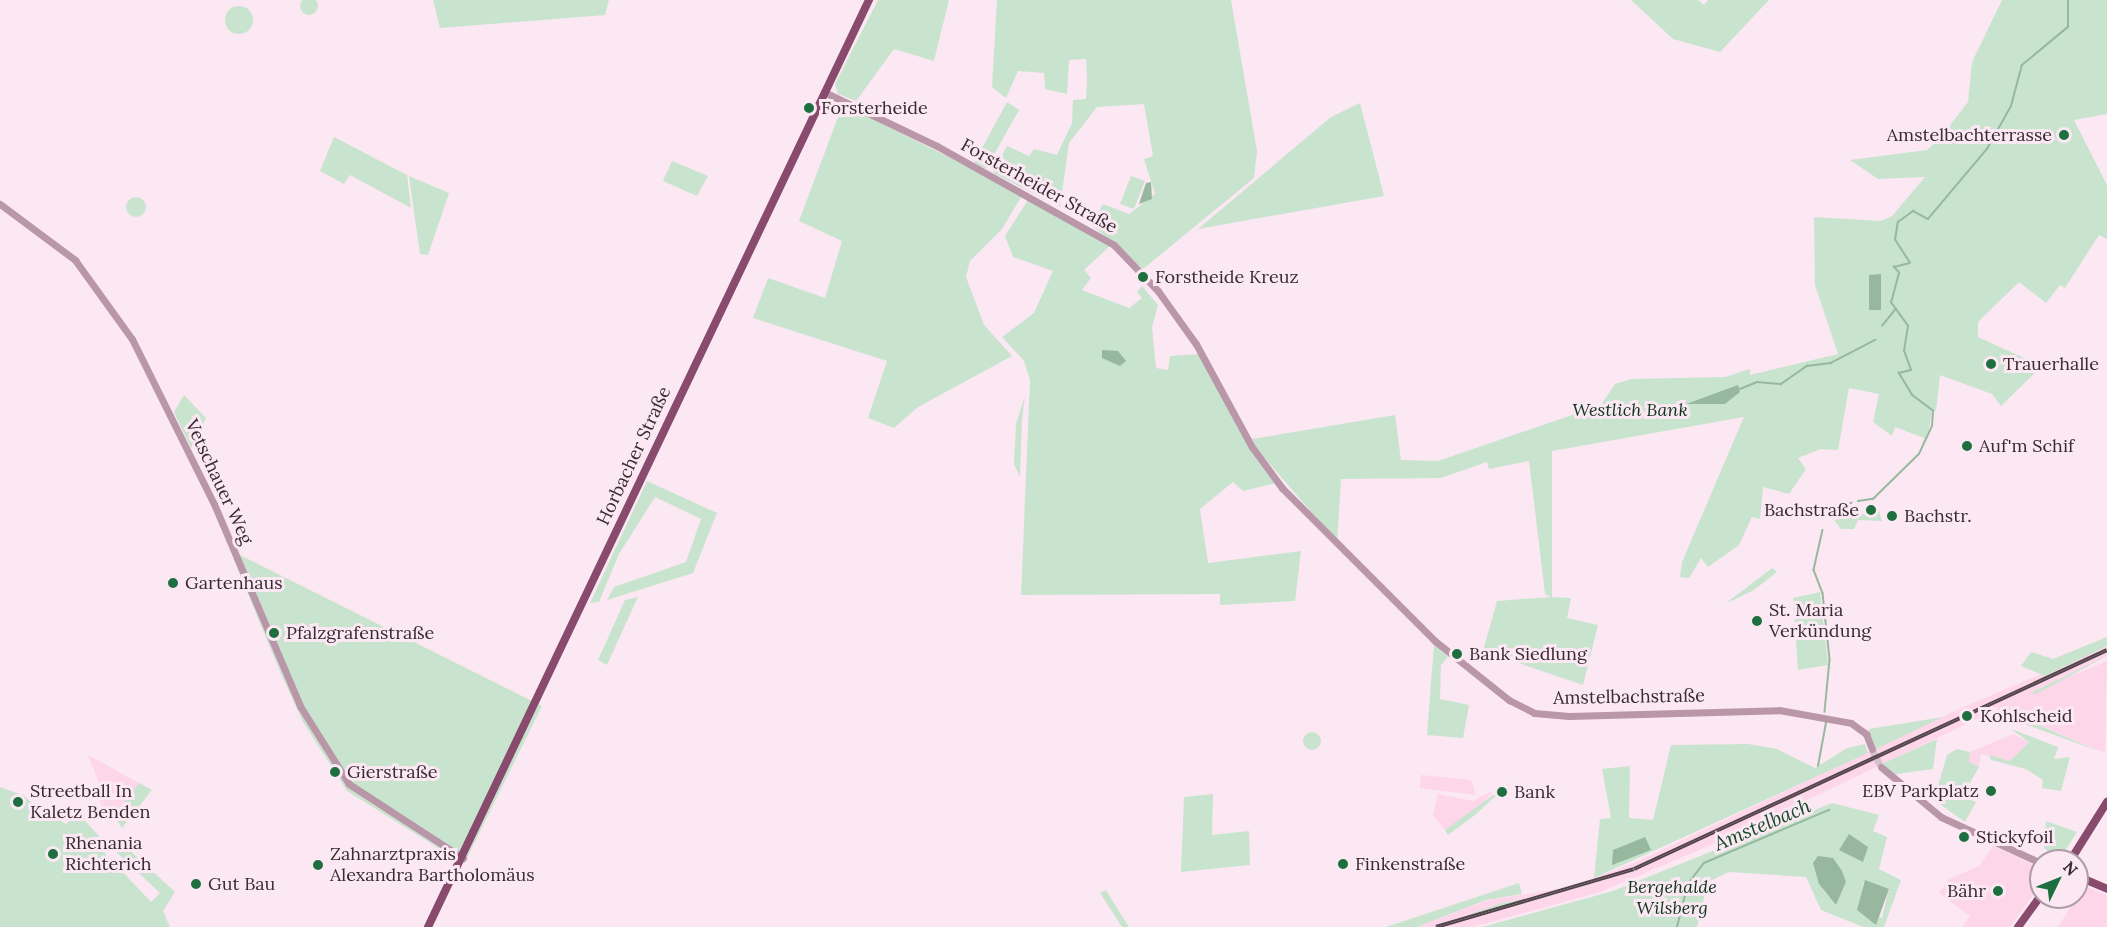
<!DOCTYPE html>
<meta charset="utf-8">
<style>
body{margin:0}
#map{position:relative;width:2107px;height:927px;overflow:hidden;background:#fce8f2;font-family:Lora,serif}
div>[style]{position:absolute}
.built>*{inset:0;background:#fed6ea}
.green>*{inset:0;background:#c8e4cf}
.round{border-radius:50%}
.water>*{inset:0;background:#97b89f}
.stream>*{height:1.5px;margin:-0.75px;padding:0 0.75px;transform-origin:0.75px;border-radius:0.75px;background:#97b89f}
.minor-tunnel>*{height:7px;margin-top:-3.5px;transform-origin:0;background:repeating-linear-gradient(90deg,#d5c2cb 0 7px,transparent 0 10.5px)}
.minor>*{height:7px;margin:-3.5px;padding:0 3.5px;transform-origin:3.5px;border-radius:3.5px;background:#b996a8}
.major>*{height:8px;margin:-4px;padding:0 4px;transform-origin:4px;border-radius:4px;background:#884b6d}
.rail>*{height:4px;margin-top:-2px;transform-origin:0;background:repeating-linear-gradient(90deg,#fce8f2 0 4.5px,#52444b 0 9px);box-sizing:border-box;border-block:2px solid #52444b}
.dots>*{width:16px;height:16px;translate:-50% -50%;box-sizing:border-box;border:3px solid #fce8f2;border-radius:50%}
span{translate:-50% -50%;white-space:nowrap;text-align:center;line-height:1.15;-webkit-text-stroke:6px #fce8f2;paint-order:stroke}
.poi-label{font-size:18px;color:#372a31}
.left{translate:0 -50%;text-align:left}
.right{translate:-100% -50%;text-align:right}
.street-label{font-size:18px;color:#372a31}
.park-label{font-size:18px;color:#0d361d;font-style:italic}
.water-label{font-size:20px;color:#154c2b;font-style:italic}
.north{position:absolute;left:2029px;top:849px;width:60px;height:60px;box-sizing:border-box;background:#fce8f2;border:2px solid #ad9ca5;border-radius:50%;rotate:47deg;font-size:16px;font-weight:700;line-height:24px;text-align:center;color:#372a31}
.north::after{content:'';display:block;margin:auto;width:21px;height:27px;background:#1e6f3f;clip-path:polygon(50% 0,100% 100%,50% 72%,0 100%)}
</style>
<div id="map">
<div class="built">
<div style="clip-path:polygon(2107px 646px,2107px 656px,2032px 692px,2107px 661px,2105px 753px,2025px 719px,2019px 722px,2010px 712px,1979px 718px,1732px 836px,1600px 892px,1473px 927px,1417px 927px,1488px 900px,1565px 888px,1634px 863px,1959px 709px)"></div>
<div style="clip-path:polygon(2013px 734px,2029px 742px,2010px 761px,1981px 754px,1979px 767px,1969px 762px,1970px 752px)"></div>
<div style="clip-path:polygon(88px 755px,139px 783px,110px 822px,96px 793px,101px 788px)"></div>
<div style="clip-path:polygon(1421px 775px,1471px 780px,1476px 795px,1420px 788px)"></div>
<div style="clip-path:polygon(1494px 790px,1476px 812px,1445px 830px,1433px 815px,1438px 794px,1473px 801px)"></div>
<div style="clip-path:polygon(1993px 846px,2041px 868px,2041px 884px,2010px 927px,1962px 927px,1970px 916px,1939px 893px,1949px 879px,1979px 866px)"></div>
<div style="clip-path:polygon(2084px 886px,2107px 895px,2107px 927px,2058px 927px)"></div>
</div>
<div class="green">
<div class="round" style="left:300px;top:-3px;width:18px;height:18px"></div>
<div style="clip-path:polygon(433px 0,609px 0,605px 15px,440px 28px)"></div>
<div style="clip-path:polygon(878px 0,949px 0,934px 61px,894px 49px,856px 101px,838px 94px,835px 84px)"></div>
<div style="clip-path:polygon(997px 0,1231px 0,1257px 151px,1254px 178px,1143px 269px,1092px 225px,1103px 204px,1129px 214px,1155px 194px,1144px 159px,1153px 156px,1144px 104px,1097px 107px,1069px 143px,1060px 207px,993px 173px,1007px 146px,1029px 156px,1034px 149px,1057px 155px,1072px 123px,1073px 100px,1086px 99px,1087px 78px,1086px 59px,1069px 60px,1067px 94px,1045px 89px,1044px 73px,1018px 71px,1006px 98px,992px 87px)"></div>
<div style="clip-path:polygon(1631px 0,1698px 0,1704px 5px,1708px 0,1769px 0,1720px 52px,1673px 39px)"></div>
<div style="clip-path:polygon(2002px 0,2107px 0,2107px 114px,2074px 120px,2107px 185px,2107px 239px,2099px 235px,2065px 288px,2060px 285px,2046px 303px,2019px 282px,1978px 322px,1978px 337px,2042px 366px,2001px 406px,1992px 394px,1940px 375px,1936px 411px,1932px 410px,1928px 436px,1920px 451px,1924px 438px,1895px 427px,1892px 436px,1873px 422px,1879px 394px,1849px 388px,1838px 450px,1821px 449px,1798px 458px,1806px 469px,1789px 494px,1763px 487px,1760px 519px,1752px 517px,1739px 545px,1708px 567px,1701px 558px,1689px 578px,1680px 577px,1682px 562px,1744px 417px,1552px 451px,1552px 597px,1571px 598px,1567px 618px,1598px 625px,1583px 685px,1483px 651px,1497px 601px,1551px 597px,1545px 594px,1529px 461px,1489px 469px,1487px 462px,1441px 478px,1341px 479px,1337px 542px,1257px 449px,1252px 439px,1395px 415px,1401px 460px,1438px 461px,1601px 405px,1615px 384px,1632px 379px,1725px 377px,1750px 369px,1750px 375px,1838px 354px,1815px 285px,1814px 217px,1881px 221px,1892px 216px,1925px 177px,1878px 179px,1850px 160px,1927px 150px,1940px 138px,1968px 102px,1972px 62px)"></div>
<div class="round" style="left:225px;top:6px;width:28px;height:28px"></div>
<div style="clip-path:polygon(1007px 102px,1019px 110px,986px 169px,974px 163px)"></div>
<div style="clip-path:polygon(1360px 103px,1384px 196px,1198px 229px,1331px 117px)"></div>
<div style="clip-path:polygon(843px 104px,1023px 194px,1002px 229px,970px 261px,966px 277px,984px 325px,1012px 356px,918px 407px,894px 428px,868px 418px,887px 361px,753px 318px,768px 278px,825px 298px,842px 241px,799px 221px)"></div>
<div style="clip-path:polygon(334px 137px,407px 175px,411px 208px,350px 175px,344px 184px,320px 171px)"></div>
<div style="clip-path:polygon(672px 161px,708px 176px,697px 196px,663px 181px)"></div>
<div style="clip-path:polygon(409px 176px,449px 193px,428px 255px,420px 254px)"></div>
<div style="clip-path:polygon(1131px 176px,1145px 181px,1134px 209px,1120px 204px)"></div>
<div class="round" style="left:126px;top:197px;width:20px;height:20px"></div>
<div style="clip-path:polygon(1028px 200px,1110px 246px,1084px 270px,1091px 278px,1082px 290px,1129px 308px,1142px 298px,1137px 292px,1142px 286px,1158px 305px,1152px 327px,1156px 368px,1168px 370px,1170px 356px,1200px 354px,1276px 483px,1243px 491px,1233px 482px,1200px 509px,1208px 563px,1301px 551px,1295px 601px,1220px 605px,1220px 594px,1021px 595px,1030px 380px,1024px 361px,1002px 337px,1034px 313px,1053px 271px,1013px 257px,1005px 236px)"></div>
<div style="clip-path:polygon(184px 395px,206px 418px,191px 448px,174px 412px)"></div>
<div style="clip-path:polygon(1025px 396px,1022px 419px,1020px 477px,1014px 464px,1016px 424px)"></div>
<div style="clip-path:polygon(647px 481px,717px 513px,693px 573px,607px 600px,614px 587px,686px 562px,701px 519px,655px 497px,619px 554px,599px 602px,590px 603px)"></div>
<div style="clip-path:polygon(1879px 511px,1882px 521px,1858px 520px,1854px 529px,1841px 529px,1834px 520px)"></div>
<div style="clip-path:polygon(240px 555px,542px 706px,464px 864px,347px 791px,303px 722px,281px 674px,233px 558px)"></div>
<div style="clip-path:polygon(1772px 568px,1777px 572px,1754px 590px,1725px 604px)"></div>
<div style="clip-path:polygon(1820px 592px,1828px 665px,1798px 670px,1793px 598px)"></div>
<div style="clip-path:polygon(638px 597px,607px 665px,598px 660px,625px 600px)"></div>
<div style="clip-path:polygon(2107px 637px,2107px 646px,2045px 676px,2021px 666px,2031px 652px,2053px 659px)"></div>
<div style="clip-path:polygon(1434px 644px,1448px 657px,1441px 665px,1440px 699px,1469px 705px,1463px 738px,1427px 735px)"></div>
<div style="clip-path:polygon(2107px 656px,2036px 694px,2031px 693px,2096px 661px)"></div>
<div style="clip-path:polygon(1943px 717px,1876px 749px,1869px 732px,1869px 729px)"></div>
<div style="clip-path:polygon(2028px 718px,2029px 721px,2101px 752px,2019px 722px)"></div>
<div style="clip-path:polygon(2011px 729px,2058px 747px,2054px 759px,2070px 757px,2061px 791px,2042px 788px,2043px 780px,2026px 769px,1991px 760px,1989px 755px,2010px 761px,2029px 742px)"></div>
<div class="round" style="left:1303px;top:732px;width:18px;height:18px"></div>
<div style="clip-path:polygon(1937px 739px,1933px 769px,1889px 775px,1882px 764px)"></div>
<div style="clip-path:polygon(1748px 744px,1777px 749px,1815px 768px,1847px 748px,1865px 744px,1868px 753px,1594px 878px,1600px 819px,1611px 818px,1602px 769px,1630px 766px,1629px 818px,1653px 820px,1671px 745px)"></div>
<div style="clip-path:polygon(1957px 749px,1970px 752px,1969px 762px,1979px 767px,1966px 790px,1967px 798px,1976px 802px,1965px 822px,1934px 800px,1947px 755px)"></div>
<div style="clip-path:polygon(1511px 782px,1475px 815px,1448px 835px,1445px 830px)"></div>
<div style="clip-path:polygon(139px 783px,152px 790px,122px 828px,114px 816px)"></div>
<div style="clip-path:polygon(0 787px,25px 796px,47px 820px,52px 816px,66px 824px,78px 813px,108px 846px,103px 851px,151px 902px,160px 893px,115px 851px,123px 844px,175px 892px,163px 911px,170px 927px,0 927px)"></div>
<div style="clip-path:polygon(1213px 794px,1212px 835px,1249px 831px,1250px 865px,1181px 872px,1184px 797px)"></div>
<div style="clip-path:polygon(evenodd,1832px 803px,1879px 815px,1873px 831px,1887px 837px,1879px 869px,1901px 880px,1884px 927px,1863px 927px,1821px 910px,1806px 877px,1729px 872px,1708px 882px,1697px 927px,1482px 927px,1613px 891px,1832px 803px,1836px 867px,1846px 882px,1836px 905px,1819px 884px,1836px 867px,1832px 803px,1863px 883px,1889px 889px,1882px 918px,1860px 908px,1863px 883px)"></div>
<div style="clip-path:polygon(2046px 821px,2077px 832px,2059px 860px,2044px 848px)"></div>
<div style="clip-path:polygon(1519px 883px,1522px 894px,1486px 900px,1417px 927px,1386px 927px)"></div>
<div style="clip-path:polygon(1106px 890px,1107px 892px,1129px 927px,1122px 927px,1100px 893px)"></div>
<div style="clip-path:polygon(1557px 894px,1504px 908px,1451px 921px,1502px 903px)"></div>
</div>
<div class="water">
<div style="clip-path:polygon(1151px 182px,1152px 199px,1139px 204px,1146px 183px)"></div>
<div style="clip-path:polygon(1881px 274px,1881px 310px,1869px 310px,1869px 275px)"></div>
<div style="clip-path:polygon(1102px 350px,1118px 351px,1126px 361px,1120px 366px,1102px 358px)"></div>
<div style="clip-path:polygon(1738px 385px,1740px 392px,1725px 404px,1686px 404px)"></div>
<div style="clip-path:polygon(1849px 834px,1868px 847px,1863px 862px,1839px 850px)"></div>
<div style="clip-path:polygon(1645px 837px,1651px 850px,1612px 865px,1613px 850px)"></div>
<div style="clip-path:polygon(1818px 856px,1833px 858px,1842px 871px,1846px 882px,1836px 905px,1819px 884px,1813px 863px)"></div>
<div style="clip-path:polygon(1865px 880px,1889px 889px,1876px 925px,1857px 910px)"></div>
</div>
<div class="stream">
<div style="left:1882px;top:326px;width:22px;rotate:-51deg"></div>
<div style="left:1740px;top:389px;width:18px;rotate:-22deg"></div>
<div style="left:1757px;top:382px;width:24px;rotate:5deg"></div>
<div style="left:1781px;top:384px;width:32px;rotate:-35deg"></div>
<div style="left:1807px;top:366px;width:24px;rotate:-7deg"></div>
<div style="left:1831px;top:363px;width:50px;rotate:-27.6deg"></div>
<div style="left:1858px;top:501px;width:15px;rotate:-8deg"></div>
<div style="left:1873px;top:499px;width:64px;rotate:-44.4deg"></div>
<div style="left:1919px;top:454px;width:31px;rotate:-65deg"></div>
<div style="left:1932px;top:426px;width:15px;rotate:-86deg"></div>
<div style="left:1933px;top:411px;width:26px;rotate:-143deg"></div>
<div style="left:1912px;top:395px;width:26px;rotate:-121deg"></div>
<div style="left:1899px;top:373px;width:12px;rotate:-14deg"></div>
<div style="left:1911px;top:370px;width:20px;rotate:-110deg"></div>
<div style="left:1904px;top:351px;width:25px;rotate:-81deg"></div>
<div style="left:1908px;top:326px;width:29px;rotate:-126deg"></div>
<div style="left:1891px;top:303px;width:31px;rotate:-75deg"></div>
<div style="left:1899px;top:273px;width:8px;rotate:-130deg"></div>
<div style="left:1894px;top:267px;width:16px;rotate:-14deg"></div>
<div style="left:1910px;top:263px;width:27px;rotate:-123deg"></div>
<div style="left:1895px;top:240px;width:18px;rotate:-81deg"></div>
<div style="left:1898px;top:222px;width:19px;rotate:-36deg"></div>
<div style="left:1913px;top:211px;width:17px;rotate:28deg"></div>
<div style="left:1928px;top:219px;width:92px;rotate:-49.9deg"></div>
<div style="left:1987px;top:149px;width:49px;rotate:-60.8deg"></div>
<div style="left:2011px;top:106px;width:42px;rotate:-75deg"></div>
<div style="left:2022px;top:65px;width:60px;rotate:-39.6deg"></div>
<div style="left:2068px;top:27px;width:27px;rotate:-90deg"></div>
<div style="left:1833px;top:511px;width:20px;rotate:-24deg"></div>
<div style="left:1823px;top:530px;width:41px;rotate:102.7deg"></div>
<div style="left:1814px;top:570px;width:25px;rotate:69deg"></div>
<div style="left:1823px;top:593px;width:67px;rotate:84deg"></div>
<div style="left:1830px;top:660px;width:52px;rotate:95.5deg"></div>
<div style="left:1818px;top:766px;width:44px;rotate:-79.5deg"></div>
<div style="left:1677px;top:927px;width:44px;rotate:-75.7deg"></div>
<div style="left:1688px;top:884px;width:26px;rotate:-53deg"></div>
<div style="left:1704px;top:863px;width:136px;rotate:-23deg"></div>
</div>
<div class="minor-tunnel">
<div style="left:1872px;top:749px;width:20px;rotate:63deg"></div>
</div>
<div class="minor">
<div style="left:824px;top:92px;width:125px;rotate:25.5deg"></div>
<div style="left:937px;top:146px;width:203px;rotate:29.2deg"></div>
<div style="left:1114px;top:245px;width:64px;rotate:46.3deg"></div>
<div style="left:1158px;top:291px;width:65px;rotate:54.4deg"></div>
<div style="left:1196px;top:344px;width:117px;rotate:61.5deg"></div>
<div style="left:1252px;top:447px;width:51px;rotate:53.8deg"></div>
<div style="left:1282px;top:488px;width:216px;rotate:45deg"></div>
<div style="left:1435px;top:641px;width:95px;rotate:38.6deg"></div>
<div style="left:1509px;top:700px;width:28px;rotate:27deg"></div>
<div style="left:1534px;top:713px;width:35px;rotate:5deg"></div>
<div style="left:1569px;top:716px;width:210px;rotate:-1.6deg"></div>
<div style="left:1779px;top:710px;width:73px;rotate:10.2deg"></div>
<div style="left:1851px;top:723px;width:19px;rotate:36deg"></div>
<div style="left:1866px;top:734px;width:16px;rotate:68deg"></div>
<div style="left:0;top:204px;width:94px;rotate:36.7deg"></div>
<div style="left:75px;top:260px;width:97px;rotate:54.2deg"></div>
<div style="left:132px;top:339px;width:184px;rotate:63.6deg"></div>
<div style="left:214px;top:504px;width:220px;rotate:66.9deg"></div>
<div style="left:300px;top:706px;width:92px;rotate:57.9deg"></div>
<div style="left:349px;top:784px;width:136px;rotate:33deg"></div>
<div style="left:1881px;top:767px;width:78px;rotate:39.8deg"></div>
<div style="left:1941px;top:817px;width:110px;rotate:24.7deg"></div>
</div>
<div class="major">
<div style="left:2070px;top:861px;width:70px;rotate:-57.9deg"></div>
<div style="left:2077px;top:876px;width:33px;rotate:23deg"></div>
<div style="left:428px;top:927px;width:1027px;rotate:-64.56deg"></div>
<div style="left:2018px;top:927px;width:39px;rotate:-54deg"></div>
</div>
<div class="rail">
<div style="left:1436px;top:927px;width:206px;rotate:-16.3deg"></div>
<div style="left:1634px;top:869px;width:521px;rotate:-24.84deg"></div>
</div>
<div class="dots">
<div style="left:809px;top:108px;background:#1e6f3f"></div>
<div style="left:2064px;top:135px;background:#1e6f3f"></div>
<div style="left:1143px;top:277px;background:#1e6f3f"></div>
<div style="left:1991px;top:364px;background:#1e6f3f"></div>
<div style="left:1967px;top:446px;background:#1e6f3f"></div>
<div style="left:1871px;top:510px;background:#1e6f3f"></div>
<div style="left:1892px;top:516px;background:#1e6f3f"></div>
<div style="left:173px;top:583px;background:#1e6f3f"></div>
<div style="left:1757px;top:621px;background:#1e6f3f"></div>
<div style="left:274px;top:633px;background:#1e6f3f"></div>
<div style="left:1457px;top:654px;background:#1e6f3f"></div>
<div style="left:1967px;top:716px;background:#1e6f3f"></div>
<div style="left:335px;top:772px;background:#1e6f3f"></div>
<div style="left:1991px;top:791px;background:#1e6f3f"></div>
<div style="left:1502px;top:792px;background:#1e6f3f"></div>
<div style="left:18px;top:802px;background:#1e6f3f"></div>
<div style="left:1964px;top:837px;background:#1e6f3f"></div>
<div style="left:53px;top:854px;background:#1e6f3f"></div>
<div style="left:1343px;top:864px;background:#1e6f3f"></div>
<div style="left:318px;top:865px;background:#1e6f3f"></div>
<div style="left:196px;top:884px;background:#1e6f3f"></div>
<div style="left:1998px;top:891px;background:#1e6f3f"></div>
</div>
<div class="poi-label">
<span class="left" style="left:821px;top:108px">Forsterheide</span>
<span class="right" style="left:2052px;top:135px">Amstelbachterrasse</span>
<span class="left" style="left:1155px;top:277px">Forstheide Kreuz</span>
<span class="left" style="left:2003px;top:364px">Trauerhalle</span>
<span class="left" style="left:1979px;top:446px">Auf'm Schif</span>
<span class="right" style="left:1859px;top:510px">Bachstraße</span>
<span class="left" style="left:1904px;top:516px">Bachstr.</span>
<span class="left" style="left:185px;top:583px">Gartenhaus</span>
<span class="left" style="left:1769px;top:621px">St. Maria<br>Verkündung</span>
<span class="left" style="left:286px;top:633px">Pfalzgrafenstraße</span>
<span class="left" style="left:1469px;top:654px">Bank Siedlung</span>
<span class="left" style="left:1980px;top:716px">Kohlscheid</span>
<span class="left" style="left:347px;top:772px">Gierstraße</span>
<span class="right" style="left:1979px;top:791px">EBV Parkplatz</span>
<span class="left" style="left:30px;top:802px">Streetball In<br>Kaletz Benden</span>
<span class="left" style="left:1514px;top:792px">Bank</span>
<span class="left" style="left:1976px;top:837px">Stickyfoil</span>
<span class="left" style="left:65px;top:854px">Rhenania<br>Richterich</span>
<span class="left" style="left:330px;top:865px">Zahnarztpraxis<br>Alexandra Bartholomäus</span>
<span class="left" style="left:1355px;top:864px">Finkenstraße</span>
<span class="left" style="left:208px;top:884px">Gut Bau</span>
<span class="right" style="left:1986px;top:891px">Bähr</span>
</div>
<div class="street-label">
<span style="left:1039px;top:186px;rotate:29deg">Forsterheider Straße</span>
<span style="left:634px;top:456px;rotate:-65deg">Horbacher Straße</span>
<span style="left:219px;top:482px;rotate:65deg">Vetschauer Weg</span>
<span style="left:1629px;top:697px;rotate:-1deg">Amstelbachstraße</span>
</div>
<div class="park-label">
<span style="left:1630px;top:410px">Westlich Bank</span>
<span style="left:1672px;top:898px">Bergehalde<br>Wilsberg</span>
</div>
<div class="water-label">
<span style="left:1762px;top:824px;rotate:-23deg">Amstelbach</span>
</div>
<div class="north">N</div>
</div>
